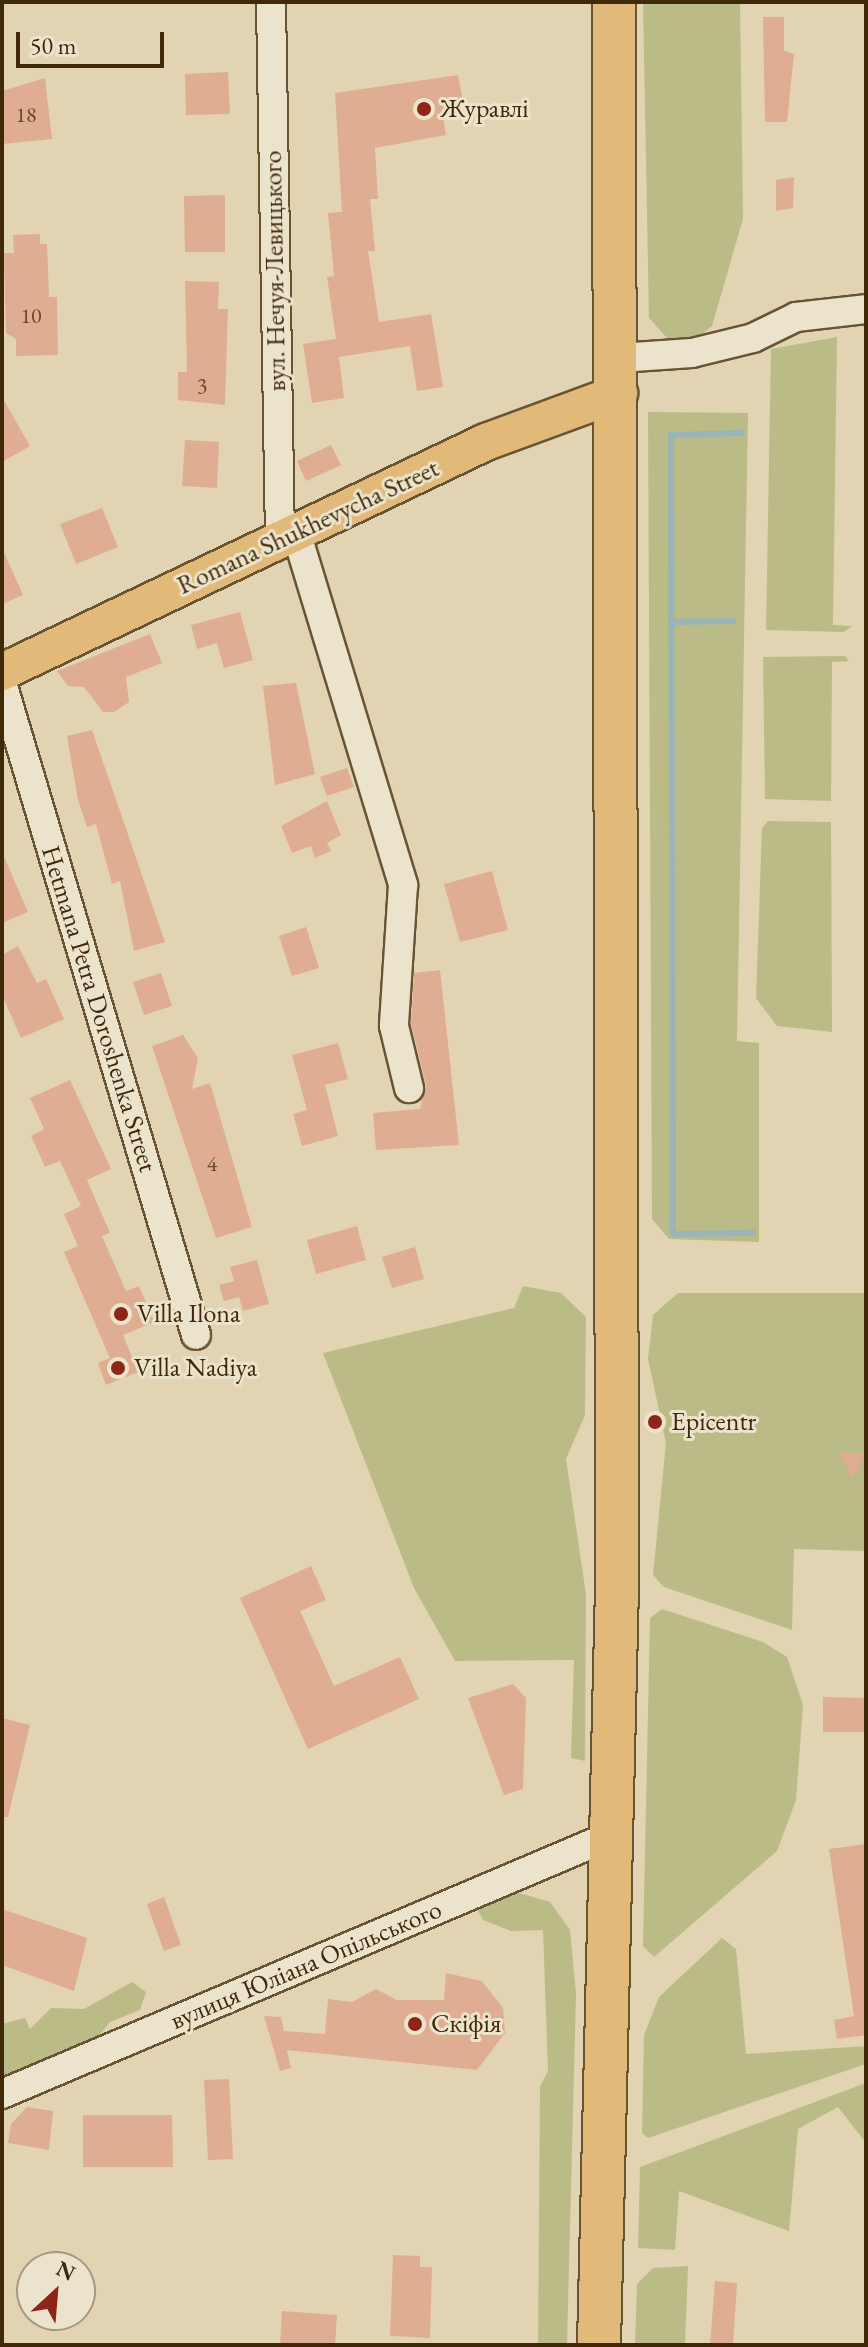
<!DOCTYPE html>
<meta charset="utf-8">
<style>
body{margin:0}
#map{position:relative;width:868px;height:2347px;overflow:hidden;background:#e2d4b2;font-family:"EB Garamond",serif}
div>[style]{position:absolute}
.green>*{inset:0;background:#bbbb87}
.stream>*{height:6px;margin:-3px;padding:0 3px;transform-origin:3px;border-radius:3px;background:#99b5b7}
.building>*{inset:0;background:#dfad91}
.roads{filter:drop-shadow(2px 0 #685433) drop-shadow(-2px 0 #685433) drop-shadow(0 2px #685433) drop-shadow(0 -2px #685433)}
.minor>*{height:28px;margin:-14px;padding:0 14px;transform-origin:14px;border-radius:14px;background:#ece3cd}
.major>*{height:36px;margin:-18px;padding:0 18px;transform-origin:18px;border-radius:18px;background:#e1ba79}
.highway>*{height:42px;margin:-21px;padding:0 21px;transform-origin:21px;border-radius:21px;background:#e1ba79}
.dots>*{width:22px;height:22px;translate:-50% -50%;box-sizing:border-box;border:4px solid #ece3cd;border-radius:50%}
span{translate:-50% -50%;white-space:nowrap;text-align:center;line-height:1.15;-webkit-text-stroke:6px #ece3cd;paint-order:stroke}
.number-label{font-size:22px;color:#684a2b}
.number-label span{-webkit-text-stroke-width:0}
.poi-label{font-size:26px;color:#402909}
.left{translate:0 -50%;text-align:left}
.street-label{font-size:26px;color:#402909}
.frame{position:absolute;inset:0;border:4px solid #402909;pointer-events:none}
.north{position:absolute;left:16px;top:2251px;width:80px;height:80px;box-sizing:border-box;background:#ece3cd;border:2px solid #a7997f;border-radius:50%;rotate:26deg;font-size:22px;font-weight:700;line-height:32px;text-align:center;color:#402909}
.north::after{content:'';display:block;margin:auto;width:28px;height:36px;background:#8f2418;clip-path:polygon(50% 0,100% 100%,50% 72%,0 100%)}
.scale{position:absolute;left:16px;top:32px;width:148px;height:36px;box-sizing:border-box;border:4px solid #402909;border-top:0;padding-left:10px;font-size:24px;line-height:28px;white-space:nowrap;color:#402909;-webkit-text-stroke:6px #ece3cd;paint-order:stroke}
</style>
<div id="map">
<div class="green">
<div style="clip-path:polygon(643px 2px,740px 2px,743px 219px,712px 326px,693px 342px,667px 338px,649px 318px)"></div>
<div style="clip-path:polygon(837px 337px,833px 625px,852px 626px,844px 632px,766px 630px,771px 349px)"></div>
<div style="clip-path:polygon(648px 412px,748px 413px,737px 1041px,759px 1043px,759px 1242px,669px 1239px,652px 1219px)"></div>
<div style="clip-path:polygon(845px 656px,849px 661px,832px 662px,831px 801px,765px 799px,763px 657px)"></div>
<div style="clip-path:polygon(768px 821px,831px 822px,832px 1032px,777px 1026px,756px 998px,762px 828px)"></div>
<div style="clip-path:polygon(523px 1286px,561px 1293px,586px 1317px,585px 1415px,566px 1459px,586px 1594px,585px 1761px,571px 1758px,574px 1660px,455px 1661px,414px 1588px,323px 1353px,514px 1308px)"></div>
<div style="clip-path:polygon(678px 1293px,866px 1293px,866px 1632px,865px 1551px,794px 1549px,792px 1630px,664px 1587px,653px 1575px,666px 1443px,648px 1359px,653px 1315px)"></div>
<div style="clip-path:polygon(662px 1609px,763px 1642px,787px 1657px,803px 1705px,796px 1800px,777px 1851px,654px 1957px,643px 1946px,650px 1618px)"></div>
<div style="clip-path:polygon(516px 1892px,550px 1902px,570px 1930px,576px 1994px,567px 2345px,538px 2345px,540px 2087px,548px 2071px,543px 1930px,511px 1931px,483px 1920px,475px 1905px)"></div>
<div style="clip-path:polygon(722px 1938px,736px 1949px,746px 2054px,866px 2046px,866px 2064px,648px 2138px,642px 2133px,644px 2035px,659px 1997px)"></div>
<div style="clip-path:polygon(132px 1982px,146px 1992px,140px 2010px,110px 2022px,85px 2053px,2px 2087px,2px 2024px,25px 2018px,30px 2029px,51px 2008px,84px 2009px)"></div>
<div style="clip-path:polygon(866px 2083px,866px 2143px,838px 2107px,798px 2129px,789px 2231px,679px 2191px,675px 2250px,638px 2248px,640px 2167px)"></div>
<div style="clip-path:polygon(688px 2266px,685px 2345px,635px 2345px,637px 2284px,653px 2268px)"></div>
</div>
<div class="stream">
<div style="left:742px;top:433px;width:71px;rotate:178.4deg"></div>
<div style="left:671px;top:435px;width:799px;rotate:89.86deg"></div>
<div style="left:673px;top:1234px;width:80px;rotate:-0.7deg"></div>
<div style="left:671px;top:622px;width:62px;rotate:-0.9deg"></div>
</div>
<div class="building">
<div style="clip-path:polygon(763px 17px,784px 17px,784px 51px,794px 54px,787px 122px,765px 122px)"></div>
<div style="clip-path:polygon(228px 72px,230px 114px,186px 115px,185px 74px)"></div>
<div style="clip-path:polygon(458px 75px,464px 107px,442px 111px,446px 135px,375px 148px,378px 199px,370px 199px,375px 251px,368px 251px,379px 322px,431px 314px,443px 387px,417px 391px,410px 346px,339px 357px,344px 398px,312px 403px,303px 344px,336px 339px,327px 277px,334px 276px,328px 213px,342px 212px,335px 93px)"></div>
<div style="clip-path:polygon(45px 78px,52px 139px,2px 144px,2px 91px)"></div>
<div style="clip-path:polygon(794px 177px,793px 208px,776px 211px,776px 180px)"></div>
<div style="clip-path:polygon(225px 195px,225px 252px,185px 252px,184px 196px)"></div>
<div style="clip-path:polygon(40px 234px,40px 244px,47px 244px,49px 297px,57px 297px,58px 355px,16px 356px,16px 339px,6px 333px,4px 253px,14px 253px,13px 235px)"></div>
<div style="clip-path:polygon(185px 281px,219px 282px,218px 309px,228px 309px,225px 405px,178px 400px,178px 372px,187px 372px)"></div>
<div style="clip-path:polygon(2px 397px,30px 446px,2px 462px)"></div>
<div style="clip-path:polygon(185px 440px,219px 442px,217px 488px,182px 486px)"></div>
<div style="clip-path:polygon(331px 445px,341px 465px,306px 481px,297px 461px)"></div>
<div style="clip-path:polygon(102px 508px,118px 547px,76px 564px,60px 524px)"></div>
<div style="clip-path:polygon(2px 548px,23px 595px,2px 604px)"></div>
<div style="clip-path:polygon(240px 612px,253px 660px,224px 668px,217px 643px,197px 649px,191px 625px)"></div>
<div style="clip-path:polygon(150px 634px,162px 663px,126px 677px,129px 702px,114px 712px,103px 712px,84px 687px,68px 686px,57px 671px)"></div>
<div style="clip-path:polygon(296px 683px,315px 774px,275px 785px,263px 686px)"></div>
<div style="clip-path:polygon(92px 730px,165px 942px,134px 951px,120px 881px,112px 884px,96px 824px,87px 827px,78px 800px,67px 736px)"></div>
<div style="clip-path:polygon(347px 768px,354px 787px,327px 796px,320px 777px)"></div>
<div style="clip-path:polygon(327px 801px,341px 835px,327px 843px,331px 851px,315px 858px,311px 846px,292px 853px,281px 826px)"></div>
<div style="clip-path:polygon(2px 852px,28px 912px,2px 923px)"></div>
<div style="clip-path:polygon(492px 871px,508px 930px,460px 942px,444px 884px)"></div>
<div style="clip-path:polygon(306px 927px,319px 968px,292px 976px,279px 936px)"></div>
<div style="clip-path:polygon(18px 946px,37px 983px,46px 979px,64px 1019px,21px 1038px,2px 995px,2px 955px)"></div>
<div style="clip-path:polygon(440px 970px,459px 1145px,376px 1150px,373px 1113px,420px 1109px,426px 1085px,411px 1024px,414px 973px)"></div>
<div style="clip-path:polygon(161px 973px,172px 1006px,144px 1015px,133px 982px)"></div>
<div style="clip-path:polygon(183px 1035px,198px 1058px,192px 1089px,210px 1083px,252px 1227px,216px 1238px,152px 1046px)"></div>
<div style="clip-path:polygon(338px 1043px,348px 1079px,325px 1085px,338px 1136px,302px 1146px,293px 1114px,307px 1110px,292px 1055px)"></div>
<div style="clip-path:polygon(70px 1080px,111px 1169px,87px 1180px,110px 1233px,102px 1236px,126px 1291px,139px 1286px,154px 1322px,123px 1335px,138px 1372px,106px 1385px,98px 1363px,110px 1358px,64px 1252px,78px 1246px,64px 1214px,81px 1206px,60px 1161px,45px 1167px,31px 1136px,44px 1129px,30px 1098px)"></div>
<div style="clip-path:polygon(357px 1226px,366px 1260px,316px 1274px,307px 1240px)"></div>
<div style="clip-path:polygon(415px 1247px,424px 1279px,392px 1288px,382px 1257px)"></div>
<div style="clip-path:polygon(257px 1260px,269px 1304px,243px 1311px,239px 1297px,224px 1301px,219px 1285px,234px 1281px,230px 1267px)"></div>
<div style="clip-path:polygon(838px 1453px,866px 1453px,853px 1478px)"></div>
<div style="clip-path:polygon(311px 1566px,326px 1600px,300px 1611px,334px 1686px,400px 1657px,419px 1699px,308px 1749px,240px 1598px)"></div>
<div style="clip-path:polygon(513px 1684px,526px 1698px,523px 1789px,504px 1795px,468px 1698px)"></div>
<div style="clip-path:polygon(823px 1697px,866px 1698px,866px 1732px,823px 1732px)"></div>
<div style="clip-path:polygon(2px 1718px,30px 1725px,8px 1817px,2px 1817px)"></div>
<div style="clip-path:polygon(866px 1844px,866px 2035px,837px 2039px,834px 2020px,854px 2016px,829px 1849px)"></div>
<div style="clip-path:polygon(164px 1897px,181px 1945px,164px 1951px,147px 1904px)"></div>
<div style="clip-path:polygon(2px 1909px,87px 1938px,74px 1991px,2px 1965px)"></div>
<div style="clip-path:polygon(446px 1973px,482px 1981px,503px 2008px,505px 2033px,477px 2070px,287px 2050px,291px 2068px,280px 2071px,264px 2016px,281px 2017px,284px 2031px,325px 2034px,328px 1999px,352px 2002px,376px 1989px,397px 2000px,444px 2000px)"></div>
<div style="clip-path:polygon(229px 2079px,233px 2159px,208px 2160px,204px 2080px)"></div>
<div style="clip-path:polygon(27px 2107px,53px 2111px,49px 2150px,8px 2143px,11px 2124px)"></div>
<div style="clip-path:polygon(83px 2115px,172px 2115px,173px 2167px,83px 2167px)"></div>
<div style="clip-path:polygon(393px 2255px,420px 2256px,420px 2267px,432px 2267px,430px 2338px,390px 2336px)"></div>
<div style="clip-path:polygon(715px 2281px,737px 2283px,733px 2345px,710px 2345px)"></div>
<div style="clip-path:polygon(282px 2311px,337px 2315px,335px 2345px,280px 2345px)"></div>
</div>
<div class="roads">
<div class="minor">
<div style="left:271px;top:2px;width:538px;rotate:89.04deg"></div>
<div style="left:619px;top:358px;width:73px;rotate:-3.9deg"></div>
<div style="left:692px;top:353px;width:63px;rotate:-13.8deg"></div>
<div style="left:753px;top:338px;width:48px;rotate:-26deg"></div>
<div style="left:796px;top:317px;width:70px;rotate:-6.5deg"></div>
<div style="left:296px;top:532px;width:369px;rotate:73.1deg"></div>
<div style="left:403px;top:885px;width:141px;rotate:93.7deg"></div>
<div style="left:394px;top:1026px;width:64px;rotate:76.4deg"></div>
<div style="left:2px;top:683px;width:680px;rotate:73.43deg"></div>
<div style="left:2px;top:2094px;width:660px;rotate:-22.99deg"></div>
</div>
<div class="major">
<div style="left:2px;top:672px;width:536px;rotate:-25.42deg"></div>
<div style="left:486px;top:442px;width:142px;rotate:-20.2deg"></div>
</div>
<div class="highway">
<div style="left:599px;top:2345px;width:758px;rotate:-88.64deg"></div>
<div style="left:617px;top:1587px;width:1585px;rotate:-90.11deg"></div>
</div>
</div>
<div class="dots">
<div style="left:424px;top:109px;background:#8f2418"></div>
<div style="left:121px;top:1314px;background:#8f2418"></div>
<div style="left:118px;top:1368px;background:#8f2418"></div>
<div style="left:655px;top:1422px;background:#8f2418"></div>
<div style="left:415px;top:2024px;background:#8f2418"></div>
</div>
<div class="number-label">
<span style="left:26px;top:115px">18</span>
<span style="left:31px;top:316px">10</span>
<span style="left:202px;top:386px">3</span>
<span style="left:212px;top:1164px">4</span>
</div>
<div class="poi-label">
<span class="left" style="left:440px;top:109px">Журавлі</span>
<span class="left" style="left:137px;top:1314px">Villa Ilona</span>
<span class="left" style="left:134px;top:1368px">Villa Nadiya</span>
<span class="left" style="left:671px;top:1422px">Epicentr</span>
<span class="left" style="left:431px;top:2024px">Скіфія</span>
</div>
<div class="street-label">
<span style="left:275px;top:271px;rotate:-91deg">вул. Нечуя-Левицького</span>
<span style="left:308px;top:527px;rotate:-25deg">Romana Shukhevycha Street</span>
<span style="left:99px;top:1009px;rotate:73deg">Hetmana Petra Doroshenka Street</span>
<span style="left:306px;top:1965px;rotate:-23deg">вулиця Юліана Опільського</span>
</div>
<div class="frame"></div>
<div class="north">N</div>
<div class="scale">50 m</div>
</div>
